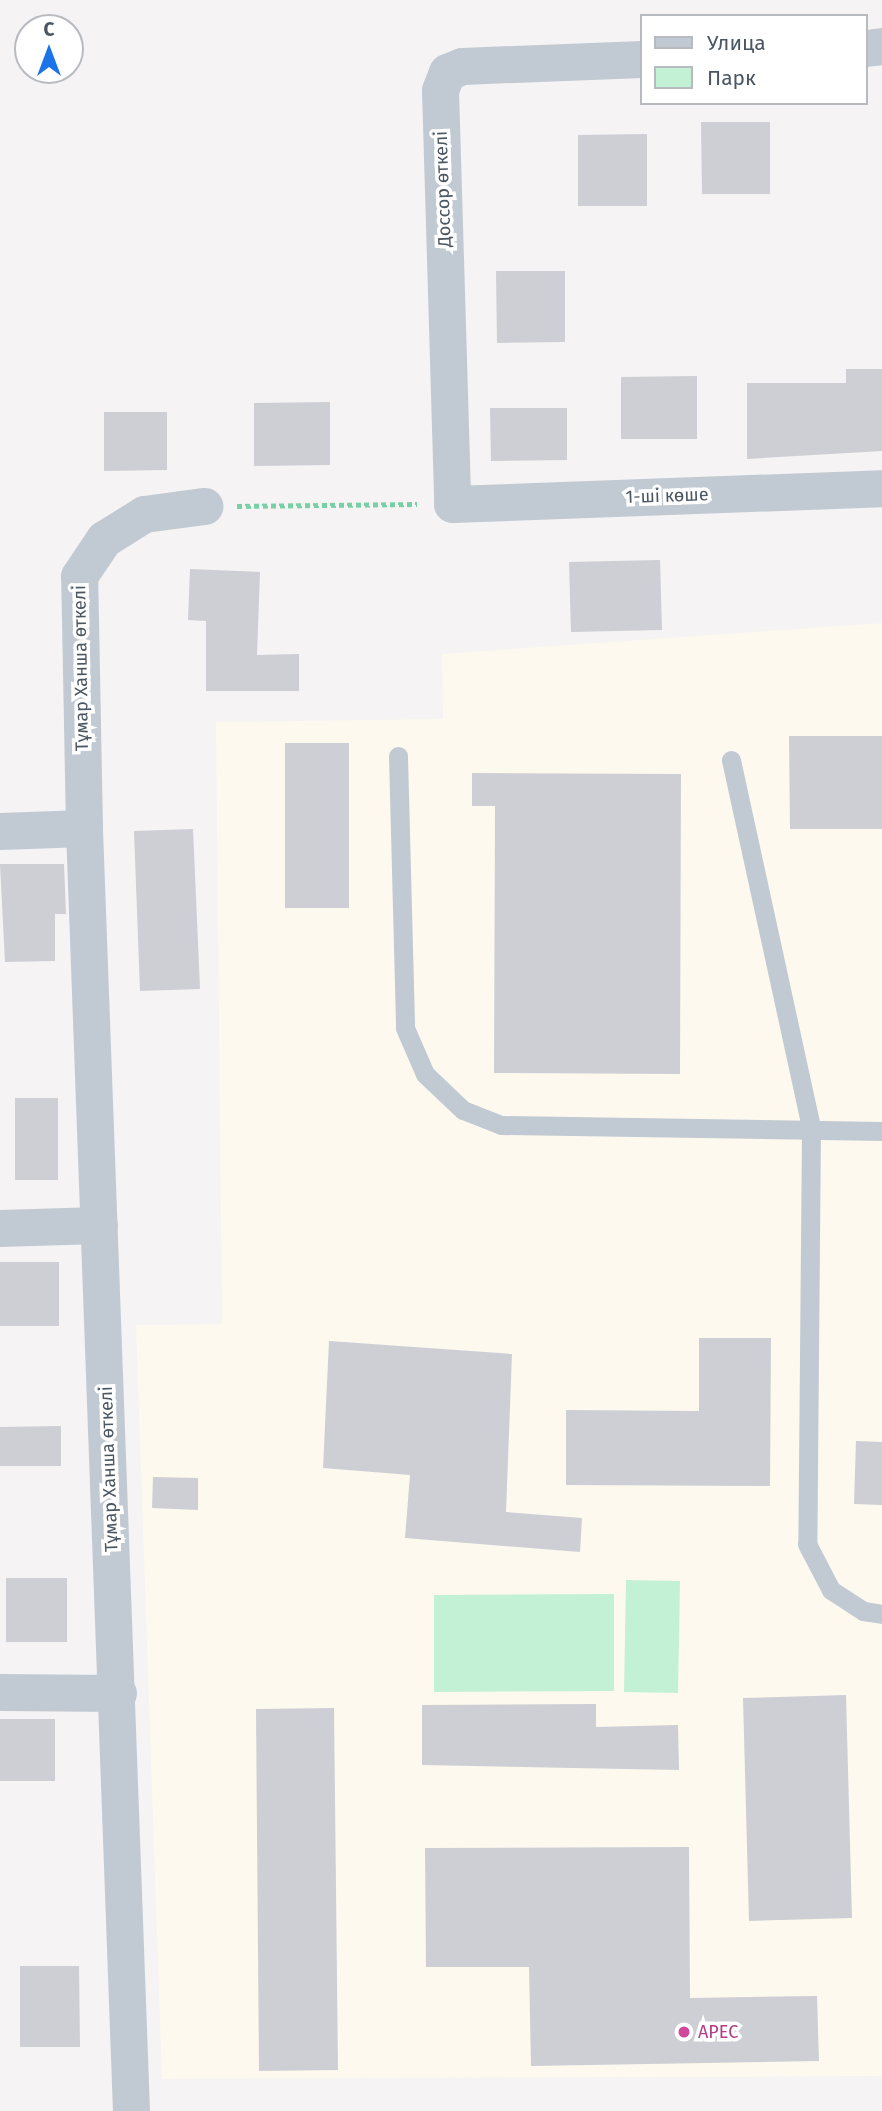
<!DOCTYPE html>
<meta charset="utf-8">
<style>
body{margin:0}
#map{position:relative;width:882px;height:2111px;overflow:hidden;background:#f5f3f3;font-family:"Fira Sans",sans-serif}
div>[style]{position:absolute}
.commercial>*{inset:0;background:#fdf9ef}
.green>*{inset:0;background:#c3f1d5}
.building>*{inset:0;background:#cdcfd5}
.path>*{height:4.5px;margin-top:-2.25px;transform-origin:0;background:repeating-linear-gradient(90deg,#7ad0a6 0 5px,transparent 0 8.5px)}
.lane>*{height:19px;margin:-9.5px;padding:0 9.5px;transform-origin:9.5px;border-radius:9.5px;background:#c1cad2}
.street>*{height:37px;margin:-18.5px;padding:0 18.5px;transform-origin:18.5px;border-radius:18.5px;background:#c1cad2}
.dots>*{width:19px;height:19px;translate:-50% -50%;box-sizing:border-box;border:4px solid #fff;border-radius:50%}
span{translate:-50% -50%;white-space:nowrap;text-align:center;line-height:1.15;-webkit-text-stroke:7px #fff;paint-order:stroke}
.street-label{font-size:18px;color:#4a5661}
.hotel-label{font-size:18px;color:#b23c85}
.left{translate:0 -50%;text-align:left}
.legend{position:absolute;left:640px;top:14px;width:228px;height:91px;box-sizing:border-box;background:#fff;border:2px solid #b7bbc0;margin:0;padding:9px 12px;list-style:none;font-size:21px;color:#4a5661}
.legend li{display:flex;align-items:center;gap:14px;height:35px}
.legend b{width:35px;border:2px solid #b7bbc0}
.north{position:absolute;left:14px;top:14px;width:70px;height:70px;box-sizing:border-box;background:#fff;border:2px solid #b7bbc0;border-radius:50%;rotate:0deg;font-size:19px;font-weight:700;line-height:28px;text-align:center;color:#4a5661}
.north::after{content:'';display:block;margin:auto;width:24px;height:32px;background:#1a73e8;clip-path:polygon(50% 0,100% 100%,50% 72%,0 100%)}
</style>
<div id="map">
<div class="commercial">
<div style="clip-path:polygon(882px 623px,882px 2076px,162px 2079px,136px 1325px,222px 1324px,216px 722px,443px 719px,442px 654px)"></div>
</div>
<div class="green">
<div style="clip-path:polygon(626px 1580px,680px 1581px,678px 1693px,624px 1692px)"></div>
<div style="clip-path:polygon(614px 1594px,614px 1691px,434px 1692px,434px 1595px)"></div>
</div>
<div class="building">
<div style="clip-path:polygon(701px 122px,770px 122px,770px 194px,702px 194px)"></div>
<div style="clip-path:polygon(647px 134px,647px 206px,578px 206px,578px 135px)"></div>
<div style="clip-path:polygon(496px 271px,565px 271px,565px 342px,497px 343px)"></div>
<div style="clip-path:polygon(846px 369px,882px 369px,882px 451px,747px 459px,747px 383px,846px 383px)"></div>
<div style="clip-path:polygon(697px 376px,697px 439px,621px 439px,621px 377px)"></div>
<div style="clip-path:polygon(330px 402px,330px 465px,254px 466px,254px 403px)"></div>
<div style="clip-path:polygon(490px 408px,567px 408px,567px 460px,491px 461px)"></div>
<div style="clip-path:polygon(104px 412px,167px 412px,167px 470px,104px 471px)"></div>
<div style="clip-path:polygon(660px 560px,662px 630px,571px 632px,569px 562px)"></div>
<div style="clip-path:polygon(190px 569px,260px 572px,257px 655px,299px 654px,299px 691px,206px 691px,206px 621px,188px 620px)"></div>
<div style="clip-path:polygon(789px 736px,882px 736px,882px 829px,790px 829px)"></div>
<div style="clip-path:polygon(285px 743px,349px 743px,349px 908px,285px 908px)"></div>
<div style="clip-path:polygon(472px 773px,681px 774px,680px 1074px,494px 1073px,495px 806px,472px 806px)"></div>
<div style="clip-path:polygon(193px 829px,200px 989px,140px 991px,134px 831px)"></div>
<div style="clip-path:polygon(0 864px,64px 864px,66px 914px,55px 914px,55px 961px,5px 962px)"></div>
<div style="clip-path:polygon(15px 1098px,58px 1098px,58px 1180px,15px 1180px)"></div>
<div style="clip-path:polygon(0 1262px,59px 1262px,59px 1326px,0 1326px)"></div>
<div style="clip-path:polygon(699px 1338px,771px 1338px,770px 1486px,566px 1485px,566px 1410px,699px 1411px)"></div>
<div style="clip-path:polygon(329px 1341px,512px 1354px,506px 1512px,582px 1518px,580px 1552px,405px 1538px,410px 1475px,323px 1468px)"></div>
<div style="clip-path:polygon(61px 1426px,61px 1466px,0 1466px,0 1427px)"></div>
<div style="clip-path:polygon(856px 1441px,882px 1442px,882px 1505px,854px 1504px)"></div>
<div style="clip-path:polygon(153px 1477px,198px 1478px,198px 1510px,152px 1508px)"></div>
<div style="clip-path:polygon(6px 1578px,67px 1578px,67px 1642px,6px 1642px)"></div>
<div style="clip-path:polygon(846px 1695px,852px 1918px,749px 1921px,743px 1698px)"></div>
<div style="clip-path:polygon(596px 1704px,596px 1727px,678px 1725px,679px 1770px,422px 1765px,422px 1705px)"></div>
<div style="clip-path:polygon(334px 1708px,338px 2070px,259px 2071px,256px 1709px)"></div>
<div style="clip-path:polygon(0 1719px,55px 1719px,55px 1781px,0 1781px)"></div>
<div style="clip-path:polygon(689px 1847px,690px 1998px,817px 1996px,819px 2061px,531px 2066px,529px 1967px,426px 1967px,425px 1848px)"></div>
<div style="clip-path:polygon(20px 1966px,79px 1966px,80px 2047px,20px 2047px)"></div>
</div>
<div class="path">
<div style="left:237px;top:506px;width:180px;rotate:-0.6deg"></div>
</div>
<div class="lane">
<div style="left:398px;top:756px;width:272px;rotate:88.5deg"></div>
<div style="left:405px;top:1028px;width:50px;rotate:66.5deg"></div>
<div style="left:425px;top:1074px;width:52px;rotate:43.5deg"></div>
<div style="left:463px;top:1110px;width:41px;rotate:21.5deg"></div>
<div style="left:501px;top:1125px;width:381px;rotate:0.9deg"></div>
<div style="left:731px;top:760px;width:376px;rotate:77.7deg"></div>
<div style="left:811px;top:1127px;width:417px;rotate:90.5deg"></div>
<div style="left:807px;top:1544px;width:52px;rotate:62.4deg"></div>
<div style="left:831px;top:1590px;width:38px;rotate:33deg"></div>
<div style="left:863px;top:1611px;width:19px;rotate:9deg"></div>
</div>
<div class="street">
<div style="left:866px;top:48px;width:16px;rotate:-7deg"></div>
<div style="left:642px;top:59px;width:180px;rotate:177.8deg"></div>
<div style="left:462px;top:66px;width:16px;rotate:158deg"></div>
<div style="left:447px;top:72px;width:19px;rotate:111deg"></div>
<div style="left:440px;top:90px;width:414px;rotate:88.3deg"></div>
<div style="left:452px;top:504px;width:430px;rotate:-2.1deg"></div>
<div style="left:0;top:831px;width:84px;rotate:-2deg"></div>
<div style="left:0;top:1228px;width:99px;rotate:-1.7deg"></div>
<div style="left:0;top:1692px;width:118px;rotate:0.5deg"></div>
<div style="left:131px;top:2111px;width:1284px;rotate:-92.1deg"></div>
<div style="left:84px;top:828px;width:252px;rotate:-91.1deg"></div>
<div style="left:79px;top:576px;width:45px;rotate:-56deg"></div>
<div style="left:104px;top:539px;width:47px;rotate:-32deg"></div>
<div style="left:144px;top:514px;width:61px;rotate:-7.6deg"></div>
</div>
<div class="dots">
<div style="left:684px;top:2032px;background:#d1479c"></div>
</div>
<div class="street-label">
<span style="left:443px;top:189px;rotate:-92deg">Доссор өткелі</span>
<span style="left:667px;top:496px;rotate:-2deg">1-ші көше</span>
<span style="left:81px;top:668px;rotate:-91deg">Тұмар Ханша өткелі</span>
<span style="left:109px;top:1469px;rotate:-92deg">Тұмар Ханша өткелі</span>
</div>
<div class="hotel-label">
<span class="left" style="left:698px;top:2032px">APEC</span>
</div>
<ul class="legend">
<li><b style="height:9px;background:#c1cad2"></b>Улица</li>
<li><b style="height:19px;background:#c3f1d5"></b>Парк</li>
</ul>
<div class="north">С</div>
</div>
